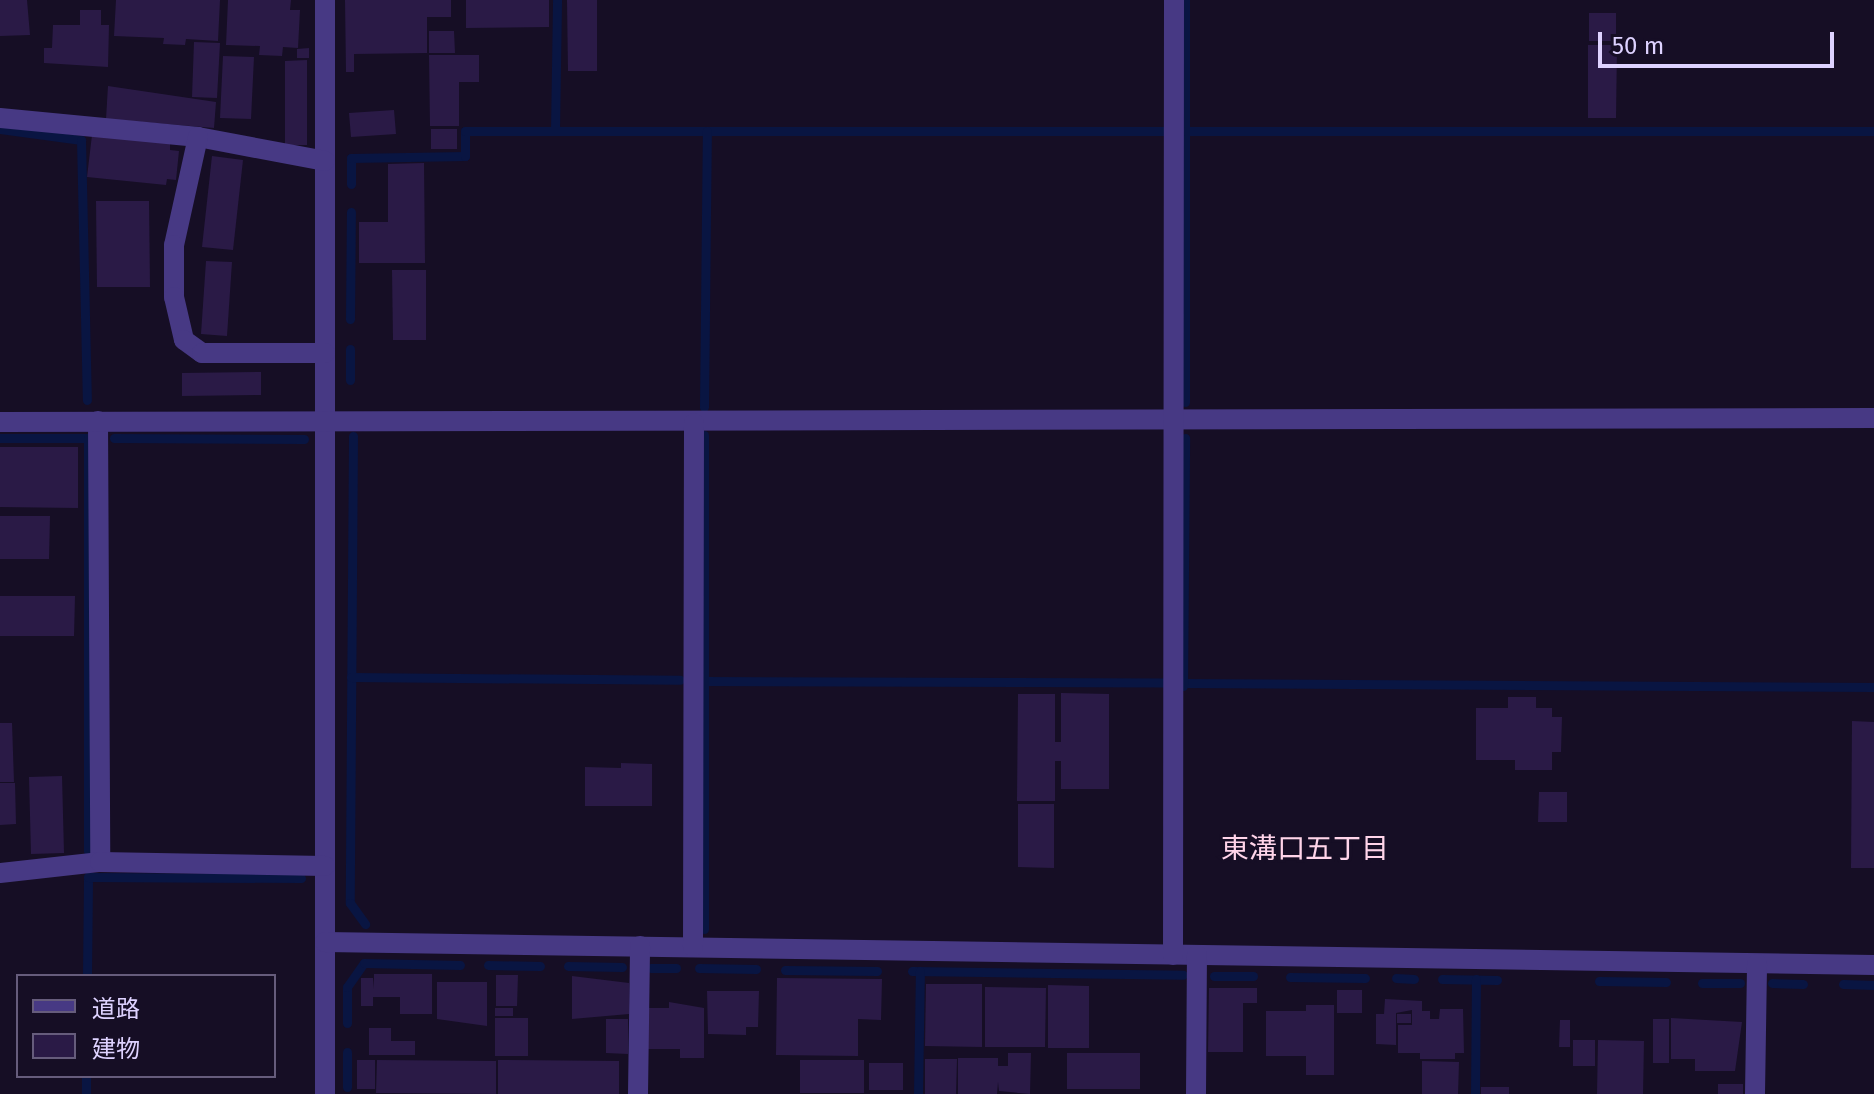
<!DOCTYPE html>
<meta charset="utf-8">
<style>
body{margin:0}
#map{position:relative;width:1874px;height:1094px;overflow:hidden;background:#160e25;font-family:"Fira Sans","Noto Sans JP",sans-serif}
div>[style]{position:absolute}
.stream>*{height:9px;margin:-4.5px;padding:0 4.5px;transform-origin:4.5px;border-radius:4.5px;background:#091542}
.building>*{inset:0;background:#2a1a46}
.minor>*{height:20px;margin:-10px;padding:0 10px;transform-origin:10px;border-radius:10px;background:#473984}
span{translate:-50% -50%;white-space:nowrap;text-align:center;line-height:1.15;-webkit-text-stroke:6px #160e25;paint-order:stroke}
.neighbourhood-label{font-size:28px;color:#ffd4e9}
.legend{position:absolute;left:16px;top:974px;width:260px;height:104px;box-sizing:border-box;background:#160e25;border:2px solid #665c7c;margin:0;padding:10px 14px;list-style:none;font-size:24px;color:#ded2ff}
.legend li{display:flex;align-items:center;gap:16px;height:40px}
.legend b{width:40px;border:2px solid #665c7c}
.scale{position:absolute;left:1598px;top:32px;width:236px;height:36px;box-sizing:border-box;border:4px solid #ded2ff;border-top:0;padding-left:10px;font-size:24px;line-height:28px;white-space:nowrap;color:#ded2ff;-webkit-text-stroke:6px #160e25;paint-order:stroke}
</style>
<div id="map">
<div class="stream">
<div style="left:1185px;top:0;width:402px;rotate:90deg"></div>
<div style="left:0;top:129px;width:82px;rotate:7.7deg"></div>
<div style="left:81px;top:140px;width:260px;rotate:88.7deg"></div>
<div style="left:555px;top:131px;width:131px;rotate:-89.1deg"></div>
<div style="left:1185px;top:131px;width:689px"></div>
<div style="left:351px;top:184px;width:26px;rotate:-90deg"></div>
<div style="left:351px;top:158px;width:114px;rotate:-1deg"></div>
<div style="left:465px;top:156px;width:25px;rotate:-90deg"></div>
<div style="left:465px;top:131px;width:698px"></div>
<div style="left:350px;top:319px;width:107px;rotate:-89.5deg"></div>
<div style="left:350px;top:349px;width:31px;rotate:90deg"></div>
<div style="left:704px;top:407px;width:276px;rotate:-89.4deg"></div>
<div style="left:704px;top:435px;width:494px;rotate:90deg"></div>
<div style="left:353px;top:436px;width:467px;rotate:90.4deg"></div>
<div style="left:350px;top:903px;width:26px;rotate:54deg"></div>
<div style="left:0;top:438px;width:88px"></div>
<div style="left:88px;top:438px;width:413px;rotate:90deg"></div>
<div style="left:114px;top:438px;width:190px;rotate:0.3deg"></div>
<div style="left:351px;top:677px;width:329px;rotate:0.5deg"></div>
<div style="left:704px;top:681px;width:460px;rotate:0.2deg"></div>
<div style="left:1183px;top:683px;width:691px;rotate:0.33deg"></div>
<div style="left:1183px;top:686px;width:248px;rotate:-89.5deg"></div>
<div style="left:488px;top:965px;width:52px;rotate:1.1deg"></div>
<div style="left:568px;top:966px;width:54px;rotate:1.1deg"></div>
<div style="left:651px;top:968px;width:25px"></div>
<div style="left:699px;top:968px;width:57px;rotate:1deg"></div>
<div style="left:785px;top:970px;width:92px;rotate:0.6deg"></div>
<div style="left:912px;top:971px;width:271px;rotate:0.8deg"></div>
<div style="left:87px;top:976px;width:99px;rotate:-89.4deg"></div>
<div style="left:88px;top:877px;width:213px;rotate:0.3deg"></div>
<div style="left:1214px;top:976px;width:39px"></div>
<div style="left:1290px;top:977px;width:75px;rotate:0.8deg"></div>
<div style="left:1396px;top:978px;width:18px;rotate:3deg"></div>
<div style="left:1442px;top:979px;width:55px;rotate:1deg"></div>
<div style="left:1599px;top:981px;width:67px;rotate:0.9deg"></div>
<div style="left:1702px;top:983px;width:38px"></div>
<div style="left:1772px;top:983px;width:31px;rotate:2deg"></div>
<div style="left:1843px;top:984px;width:31px;rotate:2deg"></div>
<div style="left:347px;top:1023px;width:36px;rotate:-90deg"></div>
<div style="left:347px;top:987px;width:29px;rotate:-55deg"></div>
<div style="left:364px;top:963px;width:96px;rotate:1.2deg"></div>
<div style="left:347px;top:1052px;width:35px;rotate:90deg"></div>
<div style="left:86px;top:1094px;width:18px;rotate:-90deg"></div>
<div style="left:918px;top:1094px;width:123px;rotate:-89.1deg"></div>
<div style="left:1475px;top:1094px;width:115px;rotate:-89.5deg"></div>
</div>
<div class="building">
<div style="clip-path:polygon(0 0,27px 0,30px 35px,0 36px)"></div>
<div style="clip-path:polygon(116px 0,220px 0,218px 41px,186px 39px,185px 45px,163px 44px,164px 38px,114px 36px)"></div>
<div style="clip-path:polygon(228px 0,291px 0,290px 10px,300px 10px,298px 48px,283px 47px,282px 56px,259px 55px,260px 46px,226px 45px)"></div>
<div style="clip-path:polygon(345px 0,451px 0,451px 17px,427px 17px,427px 53px,354px 54px,354px 72px,346px 72px)"></div>
<div style="clip-path:polygon(466px 0,549px 0,549px 27px,466px 28px)"></div>
<div style="clip-path:polygon(567px 0,597px 0,597px 71px,568px 71px)"></div>
<div style="clip-path:polygon(80px 10px,101px 10px,101px 25px,109px 25px,108px 67px,44px 63px,44px 48px,52px 48px,53px 25px,80px 25px)"></div>
<div style="clip-path:polygon(1589px 13px,1616px 13px,1616px 41px,1589px 41px)"></div>
<div style="clip-path:polygon(429px 31px,454px 31px,455px 53px,429px 53px)"></div>
<div style="clip-path:polygon(194px 42px,220px 43px,217px 98px,192px 97px)"></div>
<div style="clip-path:polygon(1588px 45px,1617px 45px,1616px 118px,1588px 118px)"></div>
<div style="clip-path:polygon(309px 48px,309px 58px,297px 58px,297px 49px)"></div>
<div style="clip-path:polygon(429px 55px,479px 55px,479px 82px,459px 82px,459px 126px,430px 126px)"></div>
<div style="clip-path:polygon(223px 56px,254px 57px,251px 119px,220px 118px)"></div>
<div style="clip-path:polygon(307px 60px,307px 145px,285px 145px,285px 61px)"></div>
<div style="clip-path:polygon(108px 86px,216px 102px,214px 128px,106px 119px)"></div>
<div style="clip-path:polygon(394px 110px,396px 134px,351px 137px,349px 113px)"></div>
<div style="clip-path:polygon(431px 129px,457px 129px,457px 149px,431px 149px)"></div>
<div style="clip-path:polygon(92px 135px,170px 143px,170px 150px,179px 151px,176px 180px,167px 179px,166px 185px,87px 177px)"></div>
<div style="clip-path:polygon(212px 156px,243px 160px,233px 250px,202px 247px)"></div>
<div style="clip-path:polygon(424px 163px,425px 263px,359px 263px,359px 222px,388px 222px,388px 164px)"></div>
<div style="clip-path:polygon(96px 201px,149px 201px,150px 287px,97px 287px)"></div>
<div style="clip-path:polygon(206px 261px,232px 262px,227px 336px,201px 334px)"></div>
<div style="clip-path:polygon(392px 270px,426px 270px,426px 340px,393px 340px)"></div>
<div style="clip-path:polygon(261px 372px,261px 395px,182px 396px,182px 373px)"></div>
<div style="clip-path:polygon(0 447px,78px 447px,78px 508px,0 507px)"></div>
<div style="clip-path:polygon(0 516px,50px 516px,49px 559px,0 559px)"></div>
<div style="clip-path:polygon(0 596px,75px 596px,74px 636px,0 636px)"></div>
<div style="clip-path:polygon(1061px 693px,1109px 694px,1109px 789px,1061px 789px,1061px 761px,1055px 761px,1055px 801px,1017px 801px,1018px 694px,1055px 694px,1055px 742px,1061px 742px)"></div>
<div style="clip-path:polygon(1508px 697px,1536px 697px,1536px 708px,1552px 708px,1552px 717px,1562px 717px,1561px 752px,1552px 752px,1552px 770px,1515px 770px,1515px 760px,1476px 760px,1476px 708px,1508px 708px)"></div>
<div style="clip-path:polygon(1852px 721px,1874px 722px,1874px 868px,1851px 868px)"></div>
<div style="clip-path:polygon(0 723px,12px 723px,14px 782px,0 782px)"></div>
<div style="clip-path:polygon(621px 763px,652px 764px,652px 806px,585px 806px,585px 767px,621px 768px)"></div>
<div style="clip-path:polygon(62px 776px,64px 853px,31px 854px,29px 777px)"></div>
<div style="clip-path:polygon(0 783px,15px 783px,16px 824px,0 825px)"></div>
<div style="clip-path:polygon(1539px 792px,1567px 792px,1567px 822px,1538px 822px)"></div>
<div style="clip-path:polygon(1018px 804px,1054px 804px,1054px 868px,1018px 867px)"></div>
<div style="clip-path:polygon(374px 974px,432px 974px,432px 1014px,400px 1014px,400px 997px,373px 997px,373px 1006px,361px 1006px,361px 978px,373px 978px,374px 989px)"></div>
<div style="clip-path:polygon(496px 975px,518px 975px,517px 1006px,496px 1006px)"></div>
<div style="clip-path:polygon(572px 976px,629px 983px,629px 1014px,572px 1019px)"></div>
<div style="clip-path:polygon(777px 978px,882px 979px,881px 1020px,858px 1019px,858px 1056px,776px 1055px)"></div>
<div style="clip-path:polygon(437px 982px,487px 982px,487px 1026px,437px 1019px)"></div>
<div style="clip-path:polygon(926px 984px,982px 984px,982px 1047px,925px 1046px)"></div>
<div style="clip-path:polygon(1048px 985px,1089px 986px,1089px 1048px,1048px 1048px)"></div>
<div style="clip-path:polygon(985px 987px,1046px 988px,1045px 1047px,985px 1047px)"></div>
<div style="clip-path:polygon(1209px 988px,1257px 988px,1257px 1003px,1243px 1003px,1243px 1052px,1208px 1052px)"></div>
<div style="clip-path:polygon(1337px 990px,1362px 990px,1362px 1013px,1337px 1013px)"></div>
<div style="clip-path:polygon(707px 991px,759px 991px,758px 1027px,746px 1027px,746px 1035px,708px 1034px)"></div>
<div style="clip-path:polygon(1385px 999px,1422px 1001px,1422px 1011px,1430px 1011px,1430px 1019px,1439px 1019px,1440px 1009px,1463px 1009px,1464px 1053px,1455px 1053px,1455px 1059px,1420px 1059px,1420px 1053px,1398px 1053px,1398px 1025px,1412px 1025px,1412px 1010px,1396px 1013px,1396px 1045px,1376px 1044px,1376px 1014px,1384px 1014px)"></div>
<div style="clip-path:polygon(669px 1002px,704px 1008px,704px 1058px,680px 1058px,680px 1049px,645px 1049px,645px 1008px,669px 1008px)"></div>
<div style="clip-path:polygon(1306px 1005px,1334px 1005px,1334px 1075px,1306px 1075px,1306px 1056px,1266px 1056px,1266px 1011px,1306px 1011px)"></div>
<div style="clip-path:polygon(495px 1008px,513px 1008px,513px 1016px,495px 1016px)"></div>
<div style="clip-path:polygon(1397px 1014px,1411px 1014px,1411px 1023px,1397px 1023px)"></div>
<div style="clip-path:polygon(495px 1018px,528px 1018px,528px 1056px,495px 1056px)"></div>
<div style="clip-path:polygon(1671px 1018px,1742px 1022px,1735px 1071px,1695px 1071px,1695px 1059px,1671px 1059px)"></div>
<div style="clip-path:polygon(606px 1019px,628px 1019px,628px 1054px,606px 1053px)"></div>
<div style="clip-path:polygon(1653px 1019px,1669px 1019px,1669px 1063px,1653px 1063px)"></div>
<div style="clip-path:polygon(1560px 1020px,1570px 1020px,1570px 1047px,1559px 1047px)"></div>
<div style="clip-path:polygon(369px 1028px,391px 1028px,391px 1041px,415px 1041px,415px 1055px,369px 1055px)"></div>
<div style="clip-path:polygon(1573px 1040px,1595px 1040px,1595px 1066px,1573px 1066px)"></div>
<div style="clip-path:polygon(1598px 1040px,1644px 1041px,1643px 1094px,1597px 1094px)"></div>
<div style="clip-path:polygon(1008px 1053px,1031px 1053px,1030px 1094px,999px 1091px,998px 1082px,997px 1094px,958px 1094px,958px 1058px,998px 1058px,998px 1066px,1008px 1066px)"></div>
<div style="clip-path:polygon(1067px 1053px,1140px 1053px,1140px 1089px,1067px 1089px)"></div>
<div style="clip-path:polygon(925px 1059px,957px 1059px,956px 1094px,925px 1094px)"></div>
<div style="clip-path:polygon(357px 1060px,375px 1060px,375px 1089px,357px 1089px)"></div>
<div style="clip-path:polygon(377px 1060px,496px 1061px,496px 1094px,376px 1093px)"></div>
<div style="clip-path:polygon(498px 1060px,619px 1061px,619px 1094px,498px 1094px)"></div>
<div style="clip-path:polygon(800px 1060px,864px 1060px,864px 1093px,800px 1093px)"></div>
<div style="clip-path:polygon(1422px 1061px,1459px 1062px,1458px 1094px,1422px 1094px)"></div>
<div style="clip-path:polygon(869px 1063px,903px 1063px,903px 1090px,869px 1090px)"></div>
<div style="clip-path:polygon(1718px 1084px,1743px 1084px,1743px 1094px,1718px 1094px)"></div>
<div style="clip-path:polygon(1481px 1087px,1509px 1087px,1509px 1094px,1481px 1094px)"></div>
</div>
<div class="minor">
<div style="left:325px;top:0;width:1094px;rotate:90deg"></div>
<div style="left:0;top:118px;width:199px;rotate:5.5deg"></div>
<div style="left:198px;top:137px;width:129px;rotate:10.7deg"></div>
<div style="left:198px;top:137px;width:111px;rotate:102.5deg"></div>
<div style="left:174px;top:245px;width:52px;rotate:90deg"></div>
<div style="left:174px;top:297px;width:44px;rotate:76.9deg"></div>
<div style="left:184px;top:340px;width:22px;rotate:36deg"></div>
<div style="left:202px;top:353px;width:123px"></div>
<div style="left:98px;top:421px;width:441px;rotate:89.7deg"></div>
<div style="left:0;top:422px;width:1874px;rotate:-0.12deg"></div>
<div style="left:0;top:873px;width:101px;rotate:-6.3deg"></div>
<div style="left:100px;top:862px;width:225px;rotate:1deg"></div>
<div style="left:325px;top:942px;width:1549px;rotate:0.85deg"></div>
<div style="left:693px;top:947px;width:524px;rotate:-89.89deg"></div>
<div style="left:1173px;top:955px;width:955px;rotate:-89.94deg"></div>
<div style="left:638px;top:1094px;width:148px;rotate:-89.2deg"></div>
<div style="left:1196px;top:1094px;width:139px;rotate:-89.6deg"></div>
<div style="left:1755px;top:1094px;width:130px;rotate:-89.1deg"></div>
</div>
<div class="neighbourhood-label">
<span style="left:1305px;top:849px">東溝口五丁目</span>
</div>
<ul class="legend">
<li><b style="height:10px;background:#473984"></b>道路</li>
<li><b style="height:22px;background:#2a1a46"></b>建物</li>
</ul>
<div class="scale">50 m</div>
</div>
